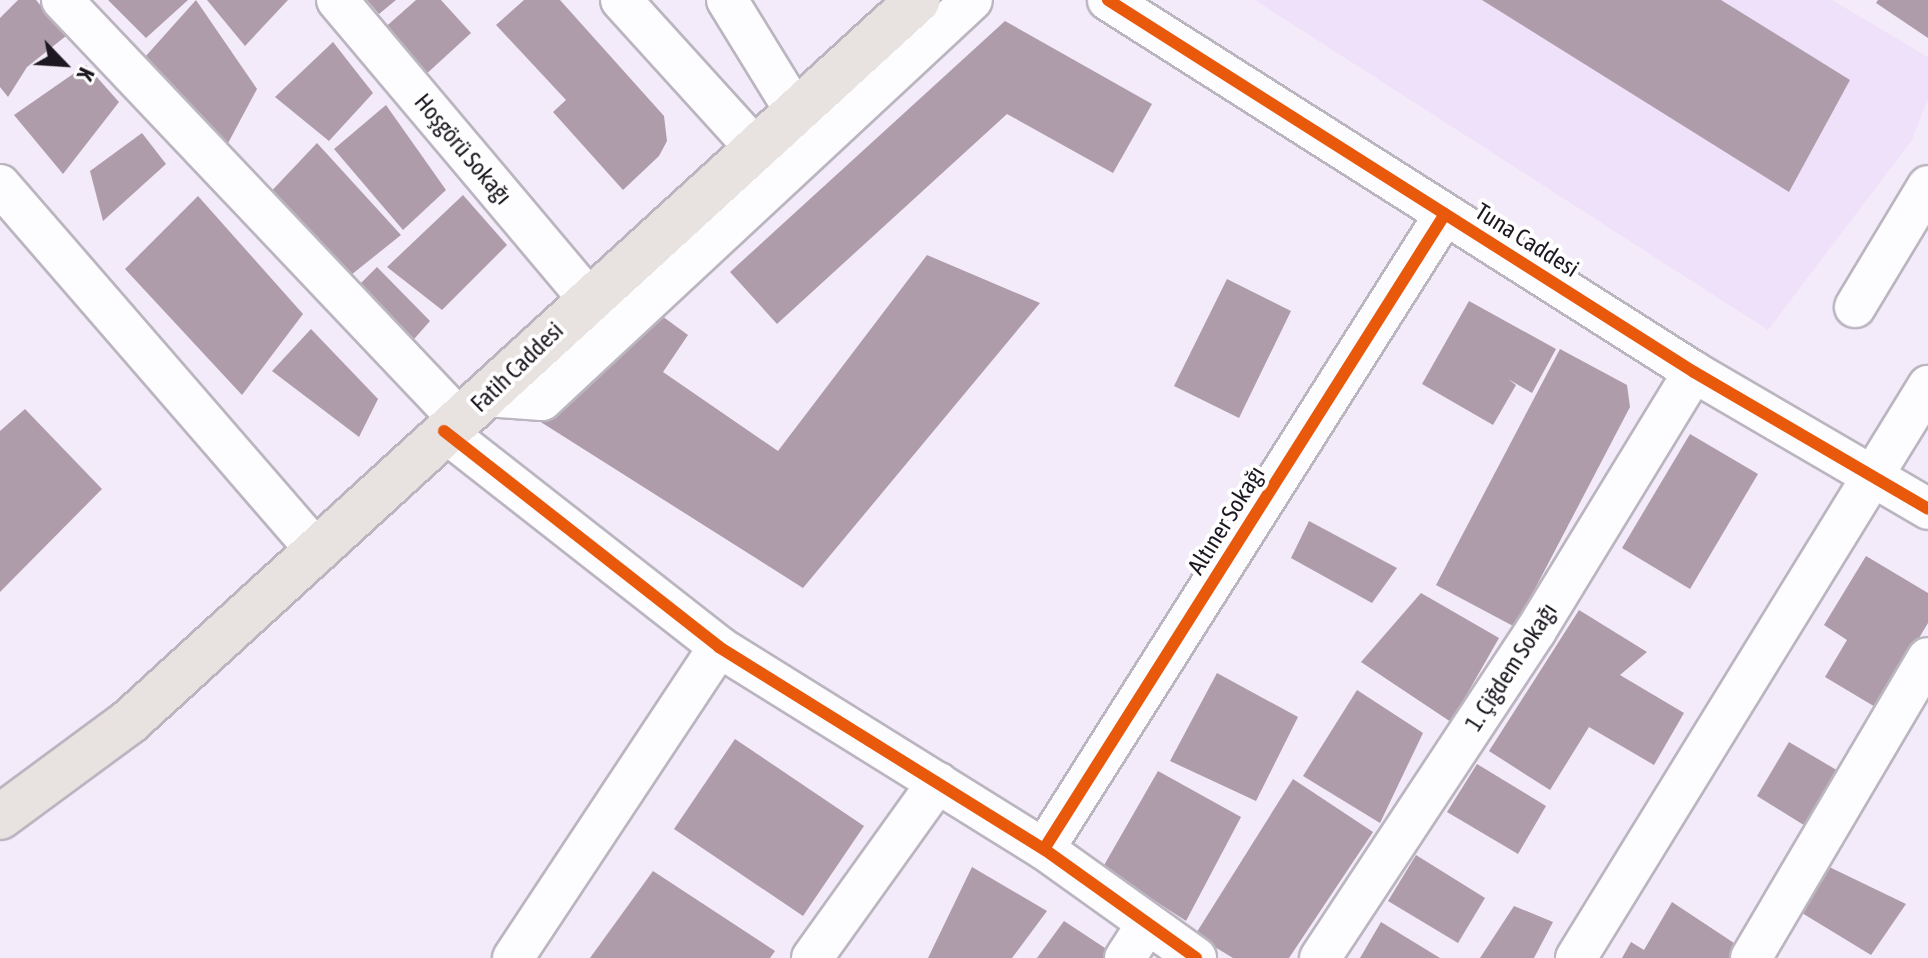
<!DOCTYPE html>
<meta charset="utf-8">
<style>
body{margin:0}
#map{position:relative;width:1928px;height:958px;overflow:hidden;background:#f3ebf9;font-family:"Asap Condensed",sans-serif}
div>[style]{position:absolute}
.built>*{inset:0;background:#efe1f9}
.building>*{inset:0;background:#ae9caa}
.roads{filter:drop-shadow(2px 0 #bbb5c0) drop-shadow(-2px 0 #bbb5c0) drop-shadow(0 2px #bbb5c0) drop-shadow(0 -2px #bbb5c0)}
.minor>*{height:40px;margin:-20px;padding:0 20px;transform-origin:20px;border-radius:20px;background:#fdfcfe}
.major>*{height:44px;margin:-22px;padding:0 22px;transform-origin:22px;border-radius:22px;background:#e8e2e0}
.cycleway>*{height:12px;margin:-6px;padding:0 6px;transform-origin:6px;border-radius:6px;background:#e8590c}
span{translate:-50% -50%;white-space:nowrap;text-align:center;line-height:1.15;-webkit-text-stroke:8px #fff;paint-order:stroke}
.street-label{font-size:24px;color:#1d1821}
.north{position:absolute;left:24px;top:24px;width:80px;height:80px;-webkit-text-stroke:6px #fff;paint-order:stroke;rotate:115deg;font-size:22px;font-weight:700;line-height:32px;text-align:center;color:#1d1821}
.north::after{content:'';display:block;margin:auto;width:28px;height:36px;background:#1d1821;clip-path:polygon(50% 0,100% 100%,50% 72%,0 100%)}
</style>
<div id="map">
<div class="built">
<div style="clip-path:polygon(1255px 0,1832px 0,1928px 57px,1928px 99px,1912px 140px,1768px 330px)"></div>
</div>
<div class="building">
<div style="clip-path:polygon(18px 0,36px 0,66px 36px,27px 67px,8px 97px,0 87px,0 18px)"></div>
<div style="clip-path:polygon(108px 0,188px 0,146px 38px)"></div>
<div style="clip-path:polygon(196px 0,257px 89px,227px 145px,145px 57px)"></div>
<div style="clip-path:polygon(207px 0,288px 0,245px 46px)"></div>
<div style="clip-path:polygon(367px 0,396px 0,379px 14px)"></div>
<div style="clip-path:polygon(416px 0,441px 0,471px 33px,423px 77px,381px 31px)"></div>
<div style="clip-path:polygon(524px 0,560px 0,664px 116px,667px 141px,659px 156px,623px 190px,553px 112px,566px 100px,496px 25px)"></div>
<div style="clip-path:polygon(1482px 0,1721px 0,1850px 80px,1789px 192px)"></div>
<div style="clip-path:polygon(1878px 0,1928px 0,1928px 38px,1876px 3px)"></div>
<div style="clip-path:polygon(1005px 21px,1152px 104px,1113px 173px,1007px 114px,777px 324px,730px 272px)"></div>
<div style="clip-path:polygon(333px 42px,373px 93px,329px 141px,275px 97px)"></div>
<div style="clip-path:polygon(86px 65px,119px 102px,63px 174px,14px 115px)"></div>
<div style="clip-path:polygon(386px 105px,446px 190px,403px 230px,334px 149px)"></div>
<div style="clip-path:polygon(142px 133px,166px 164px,103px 221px,90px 171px)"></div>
<div style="clip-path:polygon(317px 143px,401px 235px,341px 283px,263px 200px)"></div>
<div style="clip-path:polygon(463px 195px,507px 245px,442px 310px,387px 267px)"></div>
<div style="clip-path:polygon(198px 196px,303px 314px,242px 395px,125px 269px)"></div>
<div style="clip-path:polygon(927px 255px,1040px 303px,803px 588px,536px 419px,651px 308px,688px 335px,663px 372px,778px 451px)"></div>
<div style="clip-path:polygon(377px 267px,430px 321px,407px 347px,345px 299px)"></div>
<div style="clip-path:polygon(1227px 279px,1291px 311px,1239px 418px,1174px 386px)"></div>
<div style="clip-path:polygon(1469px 301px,1556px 349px,1532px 393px,1508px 379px,1516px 385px,1493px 425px,1422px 384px)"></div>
<div style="clip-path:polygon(311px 329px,378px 399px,359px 437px,272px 371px)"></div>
<div style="clip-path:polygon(1560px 349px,1627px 385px,1630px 407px,1515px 627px,1436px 585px)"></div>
<div style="clip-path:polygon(25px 409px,102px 489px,0 592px,0 431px)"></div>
<div style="clip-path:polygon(1690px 434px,1758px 474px,1690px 589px,1622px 548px)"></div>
<div style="clip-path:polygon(1309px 521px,1397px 568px,1372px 603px,1291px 558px)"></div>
<div style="clip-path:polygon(1866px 556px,1928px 593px,1928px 623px,1877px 708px,1825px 677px,1847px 640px,1824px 625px)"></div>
<div style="clip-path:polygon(1421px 593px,1499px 638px,1451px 722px,1361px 662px)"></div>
<div style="clip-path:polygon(1579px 610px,1647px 652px,1620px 675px,1684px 713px,1654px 765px,1589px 727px,1550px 790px,1489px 751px)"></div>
<div style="clip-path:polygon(1217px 673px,1298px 717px,1256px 801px,1170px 761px)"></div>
<div style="clip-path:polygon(1357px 690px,1423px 733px,1380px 823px,1303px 776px)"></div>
<div style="clip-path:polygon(735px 739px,864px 826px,803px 916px,674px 829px)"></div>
<div style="clip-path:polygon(1789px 742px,1840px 772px,1807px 827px,1757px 796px)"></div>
<div style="clip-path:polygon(1477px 764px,1546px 806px,1518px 854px,1447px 812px)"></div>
<div style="clip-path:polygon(1158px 771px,1241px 817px,1186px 921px,1103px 867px)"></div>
<div style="clip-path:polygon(1293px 779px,1373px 832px,1289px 958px,1233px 958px,1195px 935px)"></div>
<div style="clip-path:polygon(1416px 855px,1485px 898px,1458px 943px,1388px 901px)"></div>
<div style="clip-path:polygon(1821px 863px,1906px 904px,1871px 955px,1802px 913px)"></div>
<div style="clip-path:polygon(972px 867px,1047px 911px,1012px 958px,928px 958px)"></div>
<div style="clip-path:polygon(653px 871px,775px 951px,770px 958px,590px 958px)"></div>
<div style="clip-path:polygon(1672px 902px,1740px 947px,1733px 958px,1622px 958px,1631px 942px,1644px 950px)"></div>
<div style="clip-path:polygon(1514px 906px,1553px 922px,1534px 958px,1480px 958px)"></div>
<div style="clip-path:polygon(1064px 921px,1111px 952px,1107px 958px,1037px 958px)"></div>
<div style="clip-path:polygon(1381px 922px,1440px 958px,1360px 958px)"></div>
</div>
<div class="roads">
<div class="minor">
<div style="left:62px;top:0;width:580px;rotate:46.54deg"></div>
<div style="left:337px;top:0;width:391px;rotate:49.9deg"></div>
<div style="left:621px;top:0;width:200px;rotate:47.8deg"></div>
<div style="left:727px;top:0;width:132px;rotate:58.4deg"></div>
<div style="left:1108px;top:0;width:694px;rotate:32.41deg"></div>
<div style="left:1694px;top:372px;width:271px;rotate:30.3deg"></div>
<div style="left:0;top:185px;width:483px;rotate:49.1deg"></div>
<div style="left:1855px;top:307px;width:141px;rotate:-58.9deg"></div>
<div style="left:486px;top:396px;width:56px;rotate:4.1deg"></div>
<div style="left:542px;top:400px;width:587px;rotate:-42.93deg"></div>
<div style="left:444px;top:431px;width:350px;rotate:38.1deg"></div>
<div style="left:719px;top:647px;width:383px;rotate:31.9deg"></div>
<div style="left:1044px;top:849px;width:187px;rotate:35.6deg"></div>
<div style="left:1044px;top:849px;width:751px;rotate:-57.73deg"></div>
<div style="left:513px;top:958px;width:373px;rotate:-56.5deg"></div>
<div style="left:812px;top:958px;width:216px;rotate:-54.4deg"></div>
<div style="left:1125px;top:958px;width:40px;rotate:-57.1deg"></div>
<div style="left:1320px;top:958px;width:391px;rotate:-56.6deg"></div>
<div style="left:1535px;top:632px;width:305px;rotate:-58.6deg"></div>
<div style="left:1576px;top:958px;width:672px;rotate:-58.39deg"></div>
<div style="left:1751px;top:958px;width:348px;rotate:-59.5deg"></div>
</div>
<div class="major">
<div style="left:0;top:817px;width:160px;rotate:-36.4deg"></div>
<div style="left:129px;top:722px;width:1069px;rotate:-42.46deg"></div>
</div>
</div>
<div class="cycleway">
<div style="left:1108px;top:0;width:694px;rotate:32.41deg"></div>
<div style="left:1694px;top:372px;width:271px;rotate:30.3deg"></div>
<div style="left:444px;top:431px;width:350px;rotate:38.1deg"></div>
<div style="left:719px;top:647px;width:383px;rotate:31.9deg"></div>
<div style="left:1044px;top:849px;width:187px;rotate:35.6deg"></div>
<div style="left:1044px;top:849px;width:751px;rotate:-57.73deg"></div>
</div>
<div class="street-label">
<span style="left:463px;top:149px;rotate:50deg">Hoşgörü Sokağı</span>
<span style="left:1527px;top:240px;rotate:32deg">Tuna Caddesi</span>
<span style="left:517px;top:367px;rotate:-44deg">Fatih Caddesi</span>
<span style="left:1226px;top:520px;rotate:-58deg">Altıner Sokağı</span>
<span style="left:1511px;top:667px;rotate:-57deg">1. Çiğdem Sokağı</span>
</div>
<div class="north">K</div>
</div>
